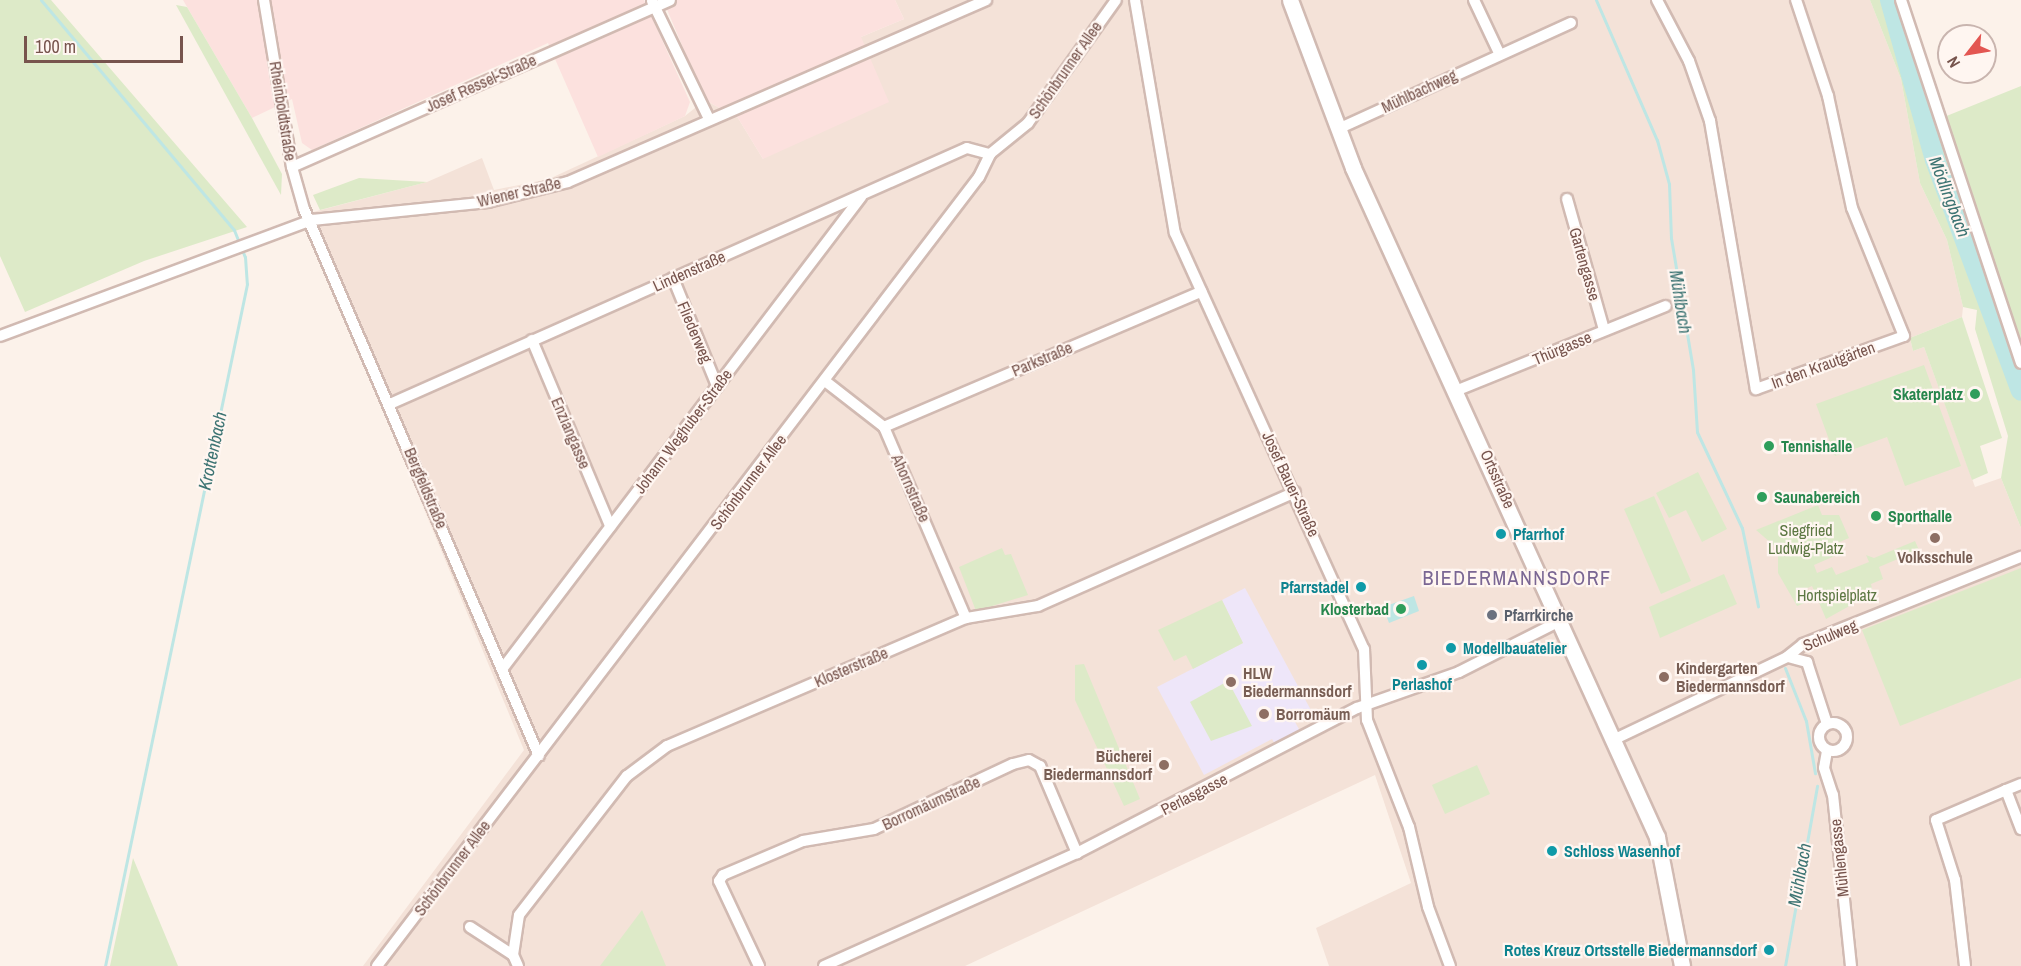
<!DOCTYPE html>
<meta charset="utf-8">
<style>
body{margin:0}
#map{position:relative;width:2021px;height:966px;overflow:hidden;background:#fcf2ea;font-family:"Archivo Narrow",sans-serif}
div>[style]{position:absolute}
.residential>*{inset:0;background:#f4e2d8}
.commercial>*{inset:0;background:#fce1de}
.education>*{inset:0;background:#eee6f9}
.green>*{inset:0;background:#ddeac8}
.water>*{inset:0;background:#bee6e4}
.stream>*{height:3px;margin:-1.5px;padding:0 1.5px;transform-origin:1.5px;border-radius:1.5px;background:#bee6e4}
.river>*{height:20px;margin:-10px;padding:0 10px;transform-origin:10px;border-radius:10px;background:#bee6e4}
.roads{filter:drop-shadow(2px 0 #d1bab2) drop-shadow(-2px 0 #d1bab2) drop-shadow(0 2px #d1bab2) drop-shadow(0 -2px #d1bab2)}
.street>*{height:10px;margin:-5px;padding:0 5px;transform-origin:5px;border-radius:5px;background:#fff}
.street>.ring{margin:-5px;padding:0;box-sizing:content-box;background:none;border:10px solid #fff;border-radius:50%}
.secondary>*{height:15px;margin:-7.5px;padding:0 7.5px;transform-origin:7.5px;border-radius:7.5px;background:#fff}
.dots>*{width:16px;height:16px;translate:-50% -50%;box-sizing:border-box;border:3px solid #fff6f1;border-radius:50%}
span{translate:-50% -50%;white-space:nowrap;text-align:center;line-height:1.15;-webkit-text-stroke:4.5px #fff6f1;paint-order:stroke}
.street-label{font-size:16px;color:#77544d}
.leisure-label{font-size:16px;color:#27864d;font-weight:700}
.right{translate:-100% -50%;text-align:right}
.left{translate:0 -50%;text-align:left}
.park-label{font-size:16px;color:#5c7742}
.culture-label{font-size:16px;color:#0d838f;font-weight:700}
.education-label{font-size:16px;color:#785e54;font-weight:700}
.worship-label{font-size:16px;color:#5b616d;font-weight:700}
.water-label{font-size:18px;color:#3d7473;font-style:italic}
.quarter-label{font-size:20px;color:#7a6693;letter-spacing:1.5px}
.north{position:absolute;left:1937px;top:24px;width:60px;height:60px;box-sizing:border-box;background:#fff6f1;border:2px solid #c9b5af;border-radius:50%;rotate:239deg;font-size:16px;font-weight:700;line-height:24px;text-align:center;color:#77544d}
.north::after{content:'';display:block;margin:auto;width:21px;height:27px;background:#e35652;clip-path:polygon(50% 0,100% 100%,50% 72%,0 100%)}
.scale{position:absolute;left:24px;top:36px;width:159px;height:27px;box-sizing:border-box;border:3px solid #77544d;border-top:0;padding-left:8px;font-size:18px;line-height:21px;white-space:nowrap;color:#77544d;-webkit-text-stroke:4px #fff6f1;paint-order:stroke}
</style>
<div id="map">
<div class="residential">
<div style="clip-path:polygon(895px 0,1870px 0,1901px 79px,1920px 183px,1947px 240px,1963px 307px,1962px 317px,1910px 338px,1913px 351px,1924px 347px,1975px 487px,2001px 478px,2021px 528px,2021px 966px,1329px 966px,1316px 928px,1411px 883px,1375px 775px,965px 966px,363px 966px,524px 750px,302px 215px,427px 182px,482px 158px,494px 190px,549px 179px,685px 116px,705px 100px,738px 118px,763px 159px,861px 37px,904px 19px)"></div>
</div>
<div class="commercial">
<div style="clip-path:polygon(183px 0,644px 0,690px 102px,685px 116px,598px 157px,548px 43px,312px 150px,302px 143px,292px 99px,252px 118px)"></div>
<div style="clip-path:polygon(663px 0,895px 0,904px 19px,861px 37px,889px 102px,763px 159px,738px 118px,705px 100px)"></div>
</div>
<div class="education">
<div style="clip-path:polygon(1245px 588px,1313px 714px,1295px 722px,1300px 731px,1275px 744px,1272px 739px,1204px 775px,1157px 687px,1243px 643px,1222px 600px)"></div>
</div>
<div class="green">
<div style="clip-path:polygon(0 0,51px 0,247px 227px,144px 261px,25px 312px,0 256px)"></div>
<div style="clip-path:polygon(1870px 0,1895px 0,1898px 6px,2021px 382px,2021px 528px,2001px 478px,2008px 436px,1975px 329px,1977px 310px,1963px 307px,1947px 240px,1920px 183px,1901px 79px)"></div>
<div style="clip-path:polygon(176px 5px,187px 7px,252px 118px,282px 174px,281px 195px)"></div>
<div style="clip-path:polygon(2021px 86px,2021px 343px,1944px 117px)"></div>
<div style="clip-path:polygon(359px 178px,427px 182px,320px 210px,313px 195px)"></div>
<div style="clip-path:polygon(1962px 317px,2002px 438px,1980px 446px,1988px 473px,1972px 480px,1924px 347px,1913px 351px,1910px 338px)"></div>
<div style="clip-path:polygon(1924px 365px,1961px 466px,1905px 486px,1887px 437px,1835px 456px,1816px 404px)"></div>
<div style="clip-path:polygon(1698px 472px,1727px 529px,1702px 542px,1686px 510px,1669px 518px,1656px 493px)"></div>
<div style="clip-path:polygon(1654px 496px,1691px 581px,1661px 594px,1624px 509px)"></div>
<div style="clip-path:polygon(1818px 505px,1822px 515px,1839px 515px,1849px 538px,1833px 545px,1837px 555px,1814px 565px,1817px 573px,1832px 567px,1836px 575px,1869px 562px,1866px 555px,1874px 558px,1915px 541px,1919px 550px,1879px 567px,1883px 579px,1871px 584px,1873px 593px,1826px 619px,1812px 586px,1803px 590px,1807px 602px,1797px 606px,1778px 573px,1778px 549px,1756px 530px)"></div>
<div style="clip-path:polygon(1002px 548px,1005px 555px,1011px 554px,1028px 595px,976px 611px,959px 567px)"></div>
<div style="clip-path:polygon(2021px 568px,2021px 678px,1900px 726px,1862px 630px)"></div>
<div style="clip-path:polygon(1724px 574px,1737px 604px,1660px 638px,1649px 607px)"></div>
<div style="clip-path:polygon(1222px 600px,1243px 643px,1193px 669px,1186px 655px,1174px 661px,1158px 630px)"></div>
<div style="clip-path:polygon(1084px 664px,1140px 799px,1124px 806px,1075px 700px,1075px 665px)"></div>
<div style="clip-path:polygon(1228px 681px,1252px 726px,1211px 741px,1190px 702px)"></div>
<div style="clip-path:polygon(1477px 765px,1490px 794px,1445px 814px,1432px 785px)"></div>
<div style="clip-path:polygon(133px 858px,178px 966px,110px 966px)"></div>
<div style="clip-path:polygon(642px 910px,666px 966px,600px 966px)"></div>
</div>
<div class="water">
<div style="clip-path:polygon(1414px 596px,1419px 611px,1389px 623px,1383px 607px)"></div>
</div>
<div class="stream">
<div style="left:41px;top:0;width:300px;rotate:50deg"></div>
<div style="left:234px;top:230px;width:29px;rotate:68deg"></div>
<div style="left:245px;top:257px;width:27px;rotate:86deg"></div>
<div style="left:247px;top:284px;width:697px;rotate:101.76deg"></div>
<div style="left:1596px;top:0;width:153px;rotate:66.5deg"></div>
<div style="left:1657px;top:140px;width:46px;rotate:74.7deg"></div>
<div style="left:1669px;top:184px;width:54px;rotate:87.9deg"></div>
<div style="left:1671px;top:238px;width:134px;rotate:80.5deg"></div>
<div style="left:1693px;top:370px;width:62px;rotate:86.3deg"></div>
<div style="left:1697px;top:432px;width:106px;rotate:64.9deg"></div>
<div style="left:1742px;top:528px;width:80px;rotate:78.4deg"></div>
<div style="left:1785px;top:668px;width:57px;rotate:68.4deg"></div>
<div style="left:1806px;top:721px;width:53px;rotate:80.2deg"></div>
<div style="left:1785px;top:966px;width:183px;rotate:-79.9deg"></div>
</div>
<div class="river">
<div style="left:1890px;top:0;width:166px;rotate:74.3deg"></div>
<div style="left:1935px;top:160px;width:246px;rotate:69.6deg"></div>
</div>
<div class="roads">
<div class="street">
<div style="left:264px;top:0;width:169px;rotate:80.5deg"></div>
<div style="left:292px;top:167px;width:44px;rotate:74.1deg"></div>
<div style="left:304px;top:209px;width:595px;rotate:66.75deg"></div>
<div style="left:1135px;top:0;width:236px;rotate:80.3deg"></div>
<div style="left:1175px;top:233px;width:457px;rotate:65.6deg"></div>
<div style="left:1364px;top:649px;width:71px;rotate:87.6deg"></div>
<div style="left:1367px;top:720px;width:115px;rotate:68.6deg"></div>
<div style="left:1409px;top:827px;width:82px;rotate:76.6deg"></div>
<div style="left:1428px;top:907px;width:63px;rotate:69.6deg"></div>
<div style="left:1474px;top:0;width:59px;rotate:64.7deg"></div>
<div style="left:1657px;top:0;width:69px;rotate:62.3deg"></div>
<div style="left:1689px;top:61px;width:64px;rotate:70.7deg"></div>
<div style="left:1710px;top:121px;width:272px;rotate:80.3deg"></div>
<div style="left:1756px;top:389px;width:157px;rotate:-19.7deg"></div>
<div style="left:1904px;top:336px;width:138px;rotate:-112.1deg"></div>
<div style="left:1852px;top:208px;width:115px;rotate:-102.1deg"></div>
<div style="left:1828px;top:96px;width:101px;rotate:-108.4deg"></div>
<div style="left:1901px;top:0;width:382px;rotate:71.7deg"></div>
<div style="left:652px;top:1px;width:129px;rotate:64.2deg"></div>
<div style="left:1338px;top:129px;width:256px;rotate:-24.5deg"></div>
<div style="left:292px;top:167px;width:413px;rotate:-23.8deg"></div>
<div style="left:1567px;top:199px;width:136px;rotate:74.2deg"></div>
<div style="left:673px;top:278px;width:117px;rotate:67.8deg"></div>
<div style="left:0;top:336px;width:333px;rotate:-20.4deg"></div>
<div style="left:312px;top:220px;width:177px;rotate:-5.8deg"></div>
<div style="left:488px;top:202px;width:82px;rotate:-14deg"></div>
<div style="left:568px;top:182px;width:456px;rotate:-23.5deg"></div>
<div style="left:532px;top:340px;width:202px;rotate:67.2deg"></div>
<div style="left:825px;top:381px;width:75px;rotate:37.9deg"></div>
<div style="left:884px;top:427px;width:208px;rotate:66.8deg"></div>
<div style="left:1458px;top:390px;width:224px;rotate:-22deg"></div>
<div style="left:390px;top:404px;width:631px;rotate:-23.93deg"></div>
<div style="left:967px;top:148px;width:24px;rotate:15deg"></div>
<div style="left:884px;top:427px;width:345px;rotate:-23.1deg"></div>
<div style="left:1788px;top:657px;width:20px;rotate:15deg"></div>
<div style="left:1807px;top:662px;width:65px;rotate:72.1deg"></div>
<div style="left:503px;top:668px;width:592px;rotate:-52.76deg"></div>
<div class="ring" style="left:1819px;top:723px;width:18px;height:18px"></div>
<div style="left:1613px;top:740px;width:193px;rotate:-25.5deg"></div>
<div style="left:1787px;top:657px;width:21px;rotate:-39deg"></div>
<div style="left:1803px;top:644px;width:235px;rotate:-21.8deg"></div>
<div style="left:1827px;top:751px;width:17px;rotate:100deg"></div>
<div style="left:1824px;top:768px;width:28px;rotate:72deg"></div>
<div style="left:1833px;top:795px;width:172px;rotate:84deg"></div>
<div style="left:2006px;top:790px;width:16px;rotate:-22deg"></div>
<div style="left:470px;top:927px;width:51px;rotate:33.1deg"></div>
<div style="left:377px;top:966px;width:992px;rotate:-52.66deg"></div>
<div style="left:979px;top:177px;width:25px;rotate:-64deg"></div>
<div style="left:990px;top:154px;width:49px;rotate:-39.2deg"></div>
<div style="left:1028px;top:123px;width:151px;rotate:-54.4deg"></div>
<div style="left:518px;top:966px;width:12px;rotate:-114deg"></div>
<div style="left:513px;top:955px;width:40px;rotate:-81.5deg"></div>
<div style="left:519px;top:915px;width:176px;rotate:-52.2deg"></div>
<div style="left:627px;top:776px;width:50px;rotate:-36.9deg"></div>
<div style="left:667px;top:746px;width:325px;rotate:-23.2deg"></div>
<div style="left:966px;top:618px;width:73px;rotate:-9.5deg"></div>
<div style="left:1038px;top:606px;width:281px;rotate:-23.9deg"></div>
<div style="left:759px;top:966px;width:94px;rotate:-115.2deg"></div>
<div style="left:719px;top:881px;width:7px;rotate:-56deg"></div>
<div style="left:723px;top:875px;width:87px;rotate:-23deg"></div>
<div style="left:803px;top:841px;width:72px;rotate:-9.6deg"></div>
<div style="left:874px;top:829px;width:153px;rotate:-25.1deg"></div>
<div style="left:1013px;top:764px;width:16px;rotate:-14deg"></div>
<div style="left:1029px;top:760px;width:13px;rotate:29deg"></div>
<div style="left:1040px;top:766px;width:95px;rotate:67deg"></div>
<div style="left:824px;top:966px;width:277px;rotate:-24.1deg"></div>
<div style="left:1077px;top:853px;width:315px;rotate:-27.4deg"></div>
<div style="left:1357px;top:708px;width:108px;rotate:-19.4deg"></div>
<div style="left:1459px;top:672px;width:115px;rotate:-26.8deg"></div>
<div style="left:1965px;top:966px;width:87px;rotate:-96.6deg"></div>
<div style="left:1955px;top:880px;width:63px;rotate:-107.6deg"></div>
<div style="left:1936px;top:820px;width:76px;rotate:-23.2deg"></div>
<div style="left:2006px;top:790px;width:42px;rotate:69deg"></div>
</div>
<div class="secondary">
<div style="left:1290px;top:0;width:179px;rotate:69.4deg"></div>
<div style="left:1353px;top:168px;width:735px;rotate:65.56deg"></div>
<div style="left:1657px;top:837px;width:131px;rotate:79deg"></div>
</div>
</div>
<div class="dots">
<div style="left:1975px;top:394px;background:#2e9e5b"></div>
<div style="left:1769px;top:446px;background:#2e9e5b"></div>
<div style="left:1762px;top:497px;background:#2e9e5b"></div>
<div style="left:1876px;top:516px;background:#2e9e5b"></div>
<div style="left:1501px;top:534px;background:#0f9aa8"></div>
<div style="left:1935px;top:538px;background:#8d6e63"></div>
<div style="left:1361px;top:587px;background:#0f9aa8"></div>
<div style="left:1401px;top:609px;background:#2e9e5b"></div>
<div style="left:1492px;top:615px;background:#6b7280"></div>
<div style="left:1451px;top:648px;background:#0f9aa8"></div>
<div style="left:1422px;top:665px;background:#0f9aa8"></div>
<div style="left:1664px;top:677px;background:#8d6e63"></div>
<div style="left:1231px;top:682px;background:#8d6e63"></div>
<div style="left:1264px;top:714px;background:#8d6e63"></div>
<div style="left:1164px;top:765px;background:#8d6e63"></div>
<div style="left:1552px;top:851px;background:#0f9aa8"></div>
<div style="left:1769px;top:950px;background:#0f9aa8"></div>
</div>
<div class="street-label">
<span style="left:1065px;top:70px;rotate:-55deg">Schönbrunner Allee</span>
<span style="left:481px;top:83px;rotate:-24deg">Josef Ressel-Straße</span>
<span style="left:1419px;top:91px;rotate:-25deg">Mühlbachweg</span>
<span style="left:283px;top:111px;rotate:81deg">Rheinboldtstraße</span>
<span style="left:519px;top:192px;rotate:-13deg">Wiener Straße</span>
<span style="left:1585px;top:264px;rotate:74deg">Gartengasse</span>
<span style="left:689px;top:271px;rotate:-24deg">Lindenstraße</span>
<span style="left:695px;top:332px;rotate:67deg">Fliederweg</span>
<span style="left:1562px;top:348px;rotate:-23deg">Thürgasse</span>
<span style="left:1042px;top:359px;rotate:-23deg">Parkstraße</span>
<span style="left:1823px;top:365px;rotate:-20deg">In den Krautgärten</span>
<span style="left:683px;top:431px;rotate:-53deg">Johann Weghuber-Straße</span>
<span style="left:571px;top:433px;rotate:67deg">Enziangasse</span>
<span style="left:1498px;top:479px;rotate:66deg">Ortsstraße</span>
<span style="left:748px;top:482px;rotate:-53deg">Schönbrunner Allee</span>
<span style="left:1291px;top:484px;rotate:65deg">Josef Bauer-Straße</span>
<span style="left:426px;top:488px;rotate:67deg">Bergfeldstraße</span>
<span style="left:911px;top:488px;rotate:66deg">Ahornstraße</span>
<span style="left:1830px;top:635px;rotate:-23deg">Schulweg</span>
<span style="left:851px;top:667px;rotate:-23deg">Klosterstraße</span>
<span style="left:1194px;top:794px;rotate:-27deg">Perlasgasse</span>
<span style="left:931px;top:803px;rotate:-25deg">Borromäumstraße</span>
<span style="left:1839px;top:858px;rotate:-96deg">Mühlengasse</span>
<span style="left:452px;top:868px;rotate:-53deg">Schönbrunner Allee</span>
</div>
<div class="leisure-label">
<span class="right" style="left:1963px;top:394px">Skaterplatz</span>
<span class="left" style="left:1781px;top:446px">Tennishalle</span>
<span class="left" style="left:1774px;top:497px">Saunabereich</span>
<span class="left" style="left:1888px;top:516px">Sporthalle</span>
<span class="right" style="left:1389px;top:609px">Klosterbad</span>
</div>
<div class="park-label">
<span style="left:1806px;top:539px">Siegfried<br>Ludwig-Platz</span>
<span style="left:1837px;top:595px">Hortspielplatz</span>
</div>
<div class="culture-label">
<span class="left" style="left:1513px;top:534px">Pfarrhof</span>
<span class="right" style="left:1349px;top:587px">Pfarrstadel</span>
<span class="left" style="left:1463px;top:648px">Modellbauatelier</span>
<span style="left:1422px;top:684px">Perlashof</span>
<span class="left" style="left:1564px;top:851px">Schloss Wasenhof</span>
<span class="right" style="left:1757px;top:950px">Rotes Kreuz Ortsstelle Biedermannsdorf</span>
</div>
<div class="education-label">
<span style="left:1935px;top:557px">Volksschule</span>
<span class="left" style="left:1676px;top:677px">Kindergarten<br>Biedermannsdorf</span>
<span class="left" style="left:1243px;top:682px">HLW<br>Biedermannsdorf</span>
<span class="left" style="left:1276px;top:714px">Borromäum</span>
<span class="right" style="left:1152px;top:765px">Bücherei<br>Biedermannsdorf</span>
</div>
<div class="worship-label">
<span class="left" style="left:1504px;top:615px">Pfarrkirche</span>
</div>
<div class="water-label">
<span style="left:1949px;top:197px;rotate:69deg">Mödlingbach</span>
<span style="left:1680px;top:302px;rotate:81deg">Mühlbach</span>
<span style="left:213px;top:451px;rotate:-78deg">Krottenbach</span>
<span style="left:1800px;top:875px;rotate:-80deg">Mühlbach</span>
</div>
<div class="quarter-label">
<span style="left:1517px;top:577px">BIEDERMANNSDORF</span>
</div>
<div class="north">N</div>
<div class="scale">100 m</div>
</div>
